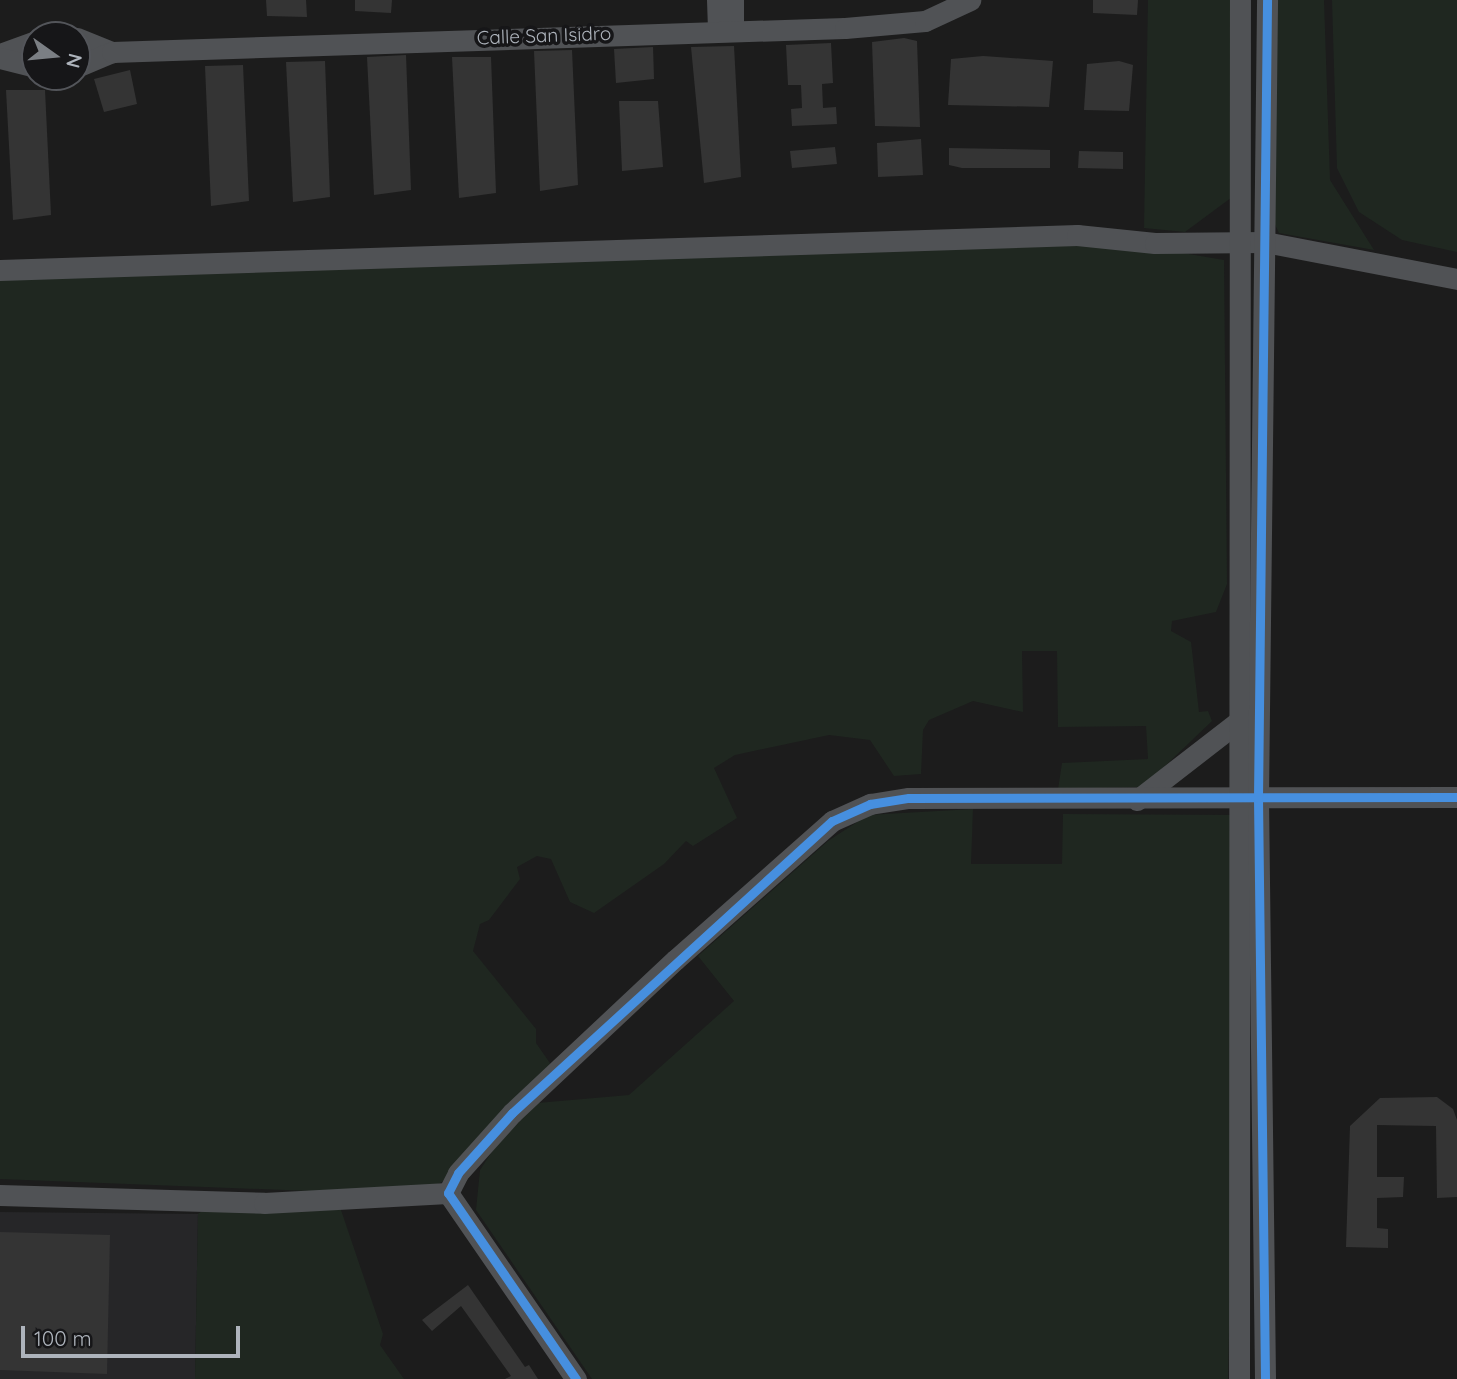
<!DOCTYPE html>
<style>
body{margin:0}
#map{position:relative;width:1457px;height:1379px;overflow:hidden;background:#1c1c1c;font-family:Quicksand,sans-serif}
div>[style]{position:absolute}
.built>*{inset:0;background:#262628}
.green>*{inset:0;background:#1f2720}
.building>*{inset:0;background:#343434}
.minor>*{height:21px;margin:-10.5px;padding:0 10.5px;transform-origin:10.5px;border-radius:10.5px;background:#505255}
.cycleway>*{height:9px;margin:-4.5px;padding:0 4.5px;transform-origin:4.5px;border-radius:4.5px;background:#468fdf}
span{translate:-50% -50%;white-space:nowrap;text-align:center;line-height:1.15;-webkit-text-stroke:7px #161618;paint-order:stroke}
.street-label{font-size:19px;color:#aeb4bc}
.north{position:absolute;left:21px;top:21px;width:70px;height:70px;box-sizing:border-box;background:#161618;border:2px solid #53555a;border-radius:50%;rotate:105deg;font-size:19px;font-weight:700;line-height:28px;text-align:center;color:#aeb4bc}
.north::after{content:'';display:block;margin:auto;width:24px;height:32px;background:#7b7f84;clip-path:polygon(50% 0,100% 100%,50% 72%,0 100%)}
.scale{position:absolute;left:21px;top:1326px;width:219px;height:32px;box-sizing:border-box;border:4px solid #aeb4bc;border-top:0;padding-left:9px;font-size:21px;line-height:24px;white-space:nowrap;color:#aeb4bc;-webkit-text-stroke:5px #161618;paint-order:stroke}
</style>
<div id="map">
<div class="built">
<div style="clip-path:polygon(0 1212px,198px 1214px,195px 1379px,0 1379px)"></div>
</div>
<div class="green">
<div style="clip-path:polygon(1148px 0,1250px 0,1243px 189px,1185px 232px,1144px 228px)"></div>
<div style="clip-path:polygon(1276px 0,1324px 0,1330px 180px,1374px 250px,1279px 233px,1270px 214px)"></div>
<div style="clip-path:polygon(1332px 0,1457px 0,1457px 252px,1402px 240px,1359px 212px,1337px 168px)"></div>
<div style="clip-path:polygon(1077px 235px,1224px 260px,1227px 584px,1216px 612px,1172px 621px,1171px 631px,1191px 642px,1199px 712px,1208px 711px,1212px 721px,1143px 787px,1058px 789px,1062px 763px,1148px 759px,1146px 726px,1058px 727px,1057px 651px,1022px 651px,1023px 712px,973px 701px,929px 720px,923px 730px,921px 774px,894px 776px,870px 740px,829px 735px,735px 755px,714px 768px,737px 818px,693px 846px,686px 841px,664px 864px,594px 913px,570px 902px,551px 859px,537px 856px,517px 867px,520px 879px,489px 920px,480px 924px,473px 951px,536px 1029px,536px 1043px,552px 1066px,442px 1182px,420px 1192px,336px 1192px,0 1179px,0 270px)"></div>
<div style="clip-path:polygon(973px 809px,971px 864px,1062px 864px,1063px 814px,1240px 815px,1228px 1379px,592px 1379px,476px 1210px,480px 1170px,495px 1147px,537px 1103px,629px 1095px,734px 1001px,698px 956px,828px 841px,868px 815px)"></div>
<div style="clip-path:polygon(203px 1210px,341px 1210px,383px 1334px,380px 1345px,404px 1379px,195px 1379px,198px 1214px)"></div>
</div>
<div class="building">
<div style="clip-path:polygon(266px 0,306px 0,307px 17px,267px 16px)"></div>
<div style="clip-path:polygon(355px 0,392px 0,391px 13px,355px 11px)"></div>
<div style="clip-path:polygon(1093px 0,1138px 0,1137px 15px,1093px 13px)"></div>
<div style="clip-path:polygon(904px 38px,917px 41px,920px 127px,875px 126px,872px 42px)"></div>
<div style="clip-path:polygon(831px 43px,833px 83px,822px 84px,823px 108px,836px 107px,837px 124px,792px 126px,791px 109px,802px 108px,801px 85px,788px 85px,786px 45px)"></div>
<div style="clip-path:polygon(734px 46px,741px 177px,704px 183px,691px 47px)"></div>
<div style="clip-path:polygon(653px 47px,654px 79px,616px 83px,614px 49px)"></div>
<div style="clip-path:polygon(572px 50px,578px 185px,540px 191px,534px 51px)"></div>
<div style="clip-path:polygon(406px 55px,411px 190px,374px 195px,367px 57px)"></div>
<div style="clip-path:polygon(983px 56px,1053px 61px,1049px 107px,948px 105px,951px 59px)"></div>
<div style="clip-path:polygon(452px 57px,491px 57px,496px 193px,459px 198px)"></div>
<div style="clip-path:polygon(325px 61px,330px 197px,293px 202px,286px 62px)"></div>
<div style="clip-path:polygon(1119px 61px,1133px 65px,1129px 111px,1084px 110px,1087px 64px)"></div>
<div style="clip-path:polygon(243px 65px,249px 201px,211px 206px,205px 66px)"></div>
<div style="clip-path:polygon(130px 70px,137px 104px,104px 112px,94px 79px)"></div>
<div style="clip-path:polygon(6px 90px,45px 90px,51px 215px,13px 220px)"></div>
<div style="clip-path:polygon(619px 101px,658px 101px,663px 167px,622px 171px)"></div>
<div style="clip-path:polygon(921px 139px,923px 175px,878px 177px,877px 143px)"></div>
<div style="clip-path:polygon(835px 147px,837px 164px,792px 168px,790px 151px)"></div>
<div style="clip-path:polygon(949px 148px,1050px 150px,1050px 168px,962px 168px,949px 165px)"></div>
<div style="clip-path:polygon(1079px 151px,1123px 152px,1123px 169px,1078px 168px)"></div>
<div style="clip-path:polygon(1437px 1097px,1453px 1109px,1457px 1120px,1457px 1197px,1437px 1198px,1436px 1126px,1377px 1125px,1377px 1177px,1404px 1177px,1403px 1197px,1377px 1198px,1377px 1228px,1388px 1229px,1388px 1248px,1346px 1247px,1350px 1126px,1380px 1098px)"></div>
<div style="clip-path:polygon(0 1232px,110px 1235px,107px 1374px,0 1370px)"></div>
<div style="clip-path:polygon(468px 1285px,525px 1367px,529px 1365px,538px 1379px,505px 1379px,511px 1376px,461px 1306px,432px 1331px,422px 1320px)"></div>
</div>
<div class="minor">
<div style="left:717px;top:0;width:31px;rotate:88deg"></div>
<div style="left:733px;top:0;width:30px;rotate:90deg"></div>
<div style="left:77px;top:38px;width:38px;rotate:22deg"></div>
<div style="left:112px;top:52px;width:38px;rotate:157deg"></div>
<div style="left:112px;top:52px;width:733px;rotate:-1.88deg"></div>
<div style="left:845px;top:28px;width:80px;rotate:-5deg"></div>
<div style="left:925px;top:21px;width:50px;rotate:-25deg"></div>
<div style="left:0;top:54px;width:37px;rotate:-20deg"></div>
<div style="left:0;top:58px;width:36px;rotate:14deg"></div>
<div style="left:0;top:270px;width:1078px;rotate:-1.86deg"></div>
<div style="left:1077px;top:235px;width:78px;rotate:5.9deg"></div>
<div style="left:1155px;top:243px;width:110px;rotate:-0.5deg"></div>
<div style="left:1265px;top:242px;width:196px;rotate:10.9deg"></div>
<div style="left:1137px;top:800px;width:129px;rotate:-37.8deg"></div>
<div style="left:448px;top:1193px;width:22px;rotate:-63deg"></div>
<div style="left:458px;top:1173px;width:81px;rotate:-48deg"></div>
<div style="left:512px;top:1113px;width:224px;rotate:-43.2deg"></div>
<div style="left:675px;top:960px;width:210px;rotate:-41.5deg"></div>
<div style="left:832px;top:821px;width:42px;rotate:-24.1deg"></div>
<div style="left:870px;top:804px;width:39px;rotate:-9deg"></div>
<div style="left:909px;top:798px;width:548px;rotate:-0.1deg"></div>
<div style="left:448px;top:1193px;width:226px;rotate:55.5deg"></div>
<div style="left:0;top:1195px;width:264px;rotate:1.7deg"></div>
<div style="left:264px;top:1203px;width:184px;rotate:-3.1deg"></div>
<div style="left:1239px;top:1379px;width:1379px;rotate:-89.96deg"></div>
<div style="left:1265px;top:1379px;width:581px;rotate:-90.69deg"></div>
<div style="left:1258px;top:798px;width:798px;rotate:-89.35deg"></div>
</div>
<div class="cycleway">
<div style="left:576px;top:1379px;width:226px;rotate:-124.5deg"></div>
<div style="left:448px;top:1193px;width:22px;rotate:-63deg"></div>
<div style="left:458px;top:1173px;width:81px;rotate:-48deg"></div>
<div style="left:512px;top:1113px;width:433px;rotate:-42.4deg"></div>
<div style="left:832px;top:821px;width:42px;rotate:-24.1deg"></div>
<div style="left:870px;top:804px;width:39px;rotate:-9deg"></div>
<div style="left:909px;top:798px;width:548px;rotate:-0.1deg"></div>
<div style="left:1265px;top:1379px;width:581px;rotate:-90.69deg"></div>
<div style="left:1258px;top:798px;width:798px;rotate:-89.35deg"></div>
</div>
<div class="street-label">
<span style="left:544px;top:36px;rotate:-2deg">Calle San Isidro</span>
</div>
<div class="north">N</div>
<div class="scale">100 m</div>
</div>
